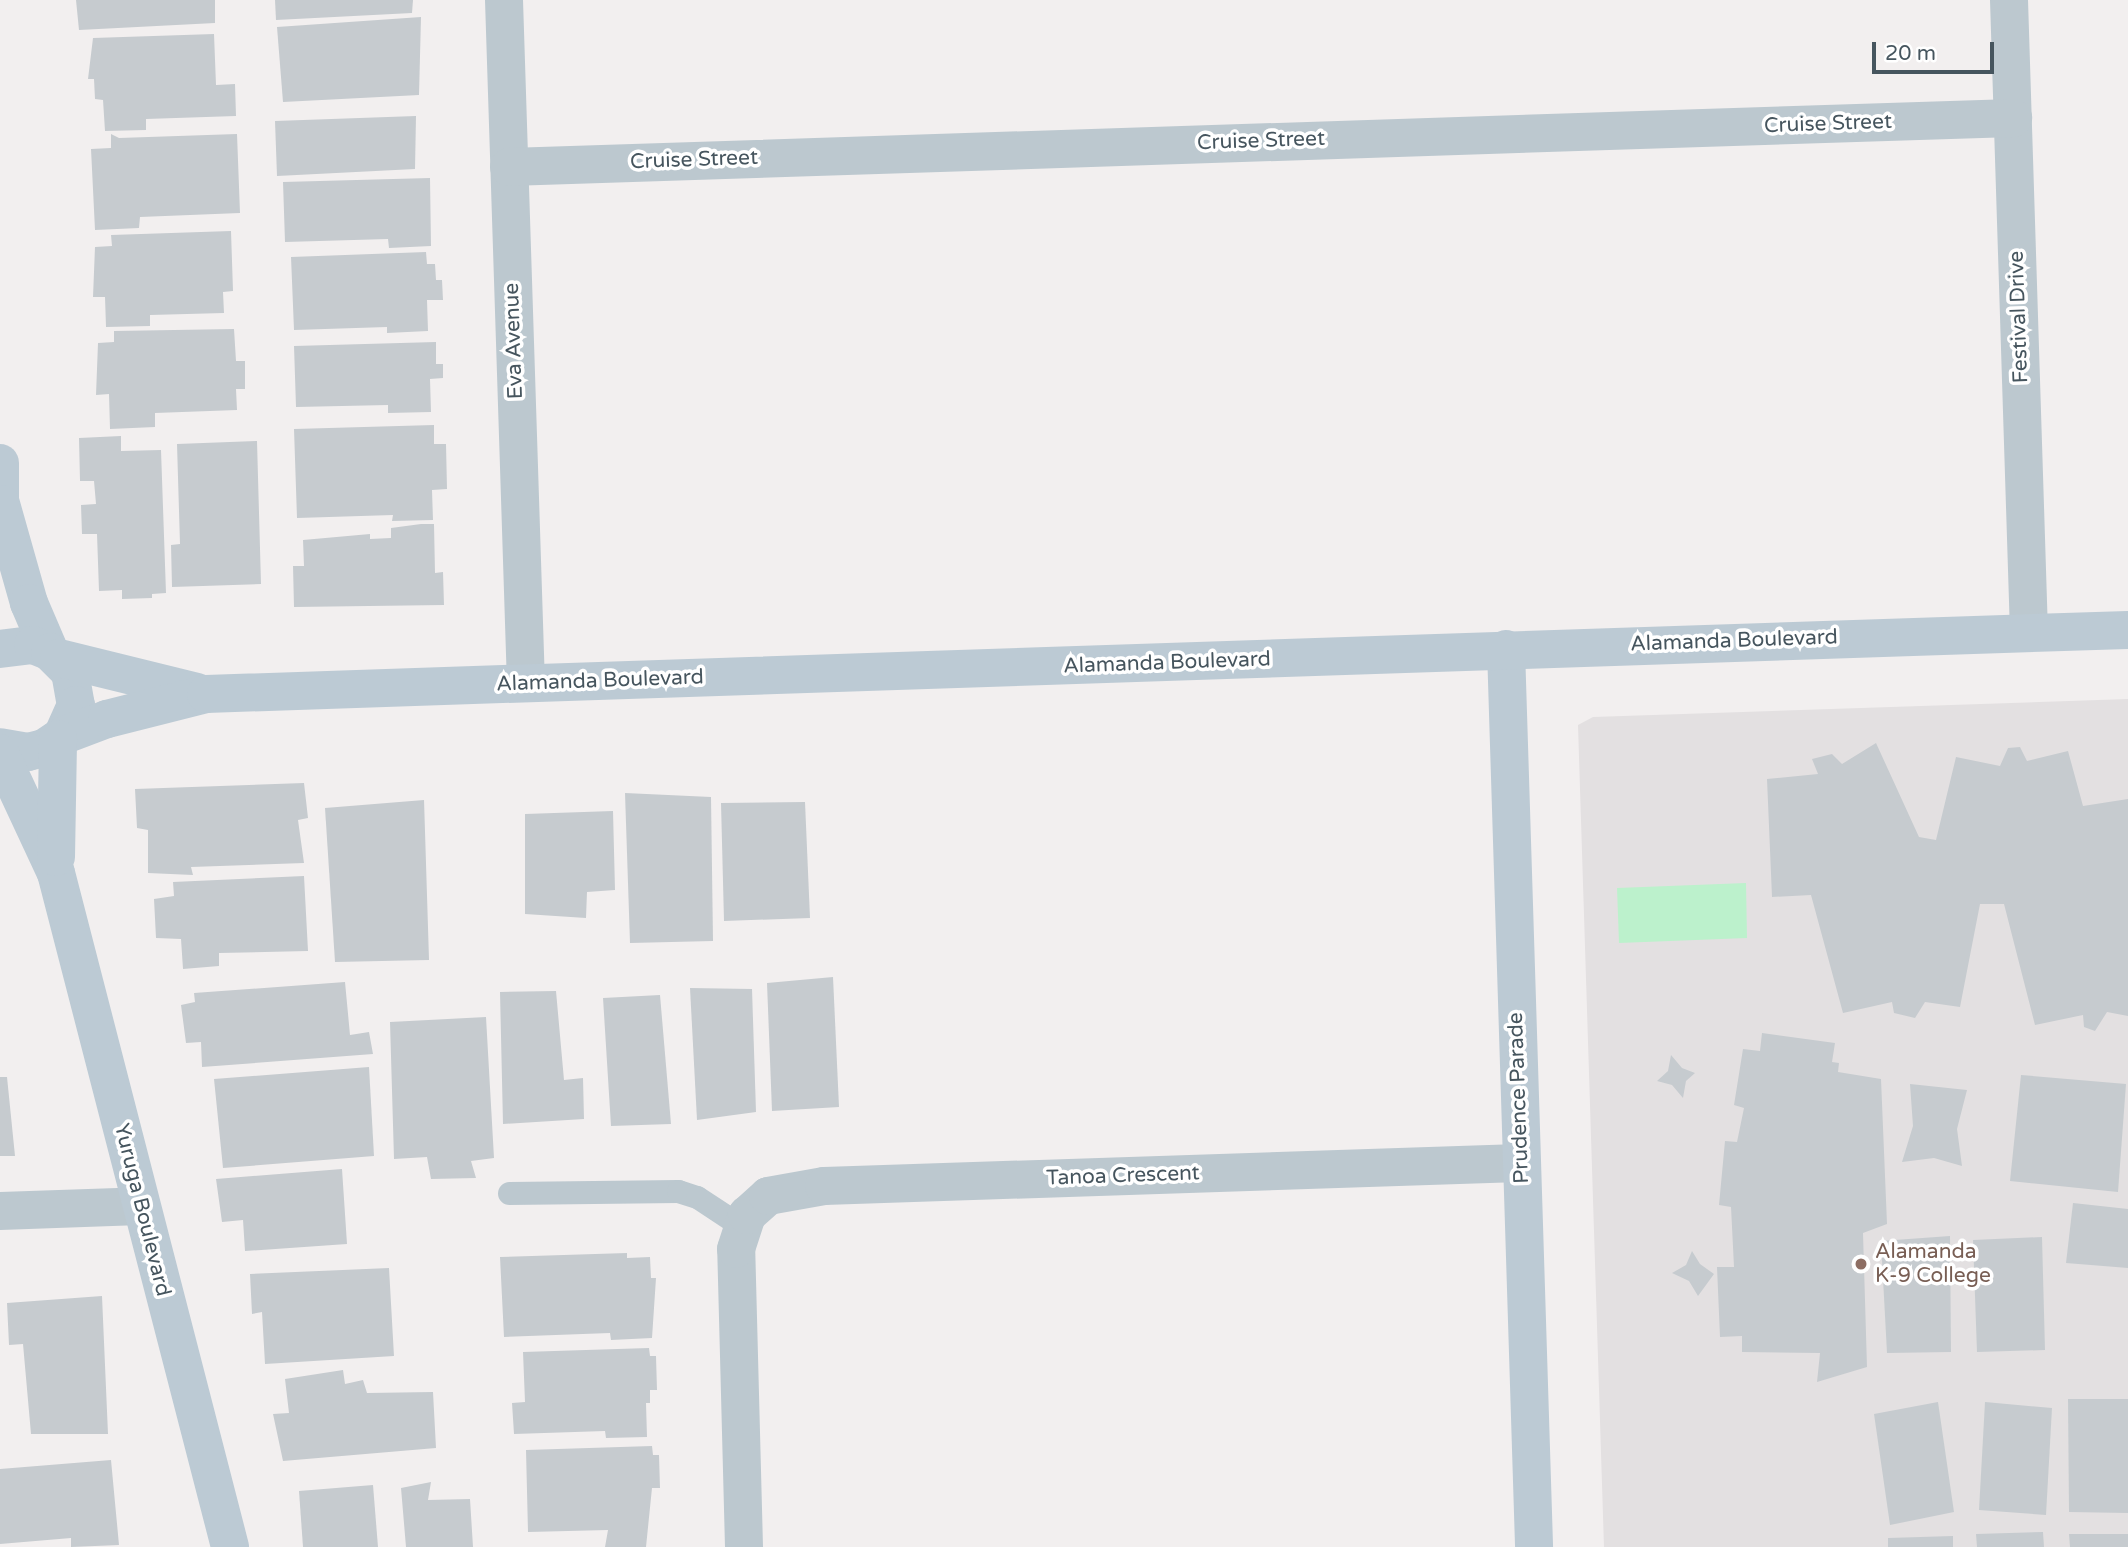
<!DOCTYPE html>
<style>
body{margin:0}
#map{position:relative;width:2128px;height:1547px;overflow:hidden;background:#f2efef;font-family:"Varela Round",sans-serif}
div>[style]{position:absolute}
.education>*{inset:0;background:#e3e0e1}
.green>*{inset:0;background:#bcf1cc}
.building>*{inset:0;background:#c6cbcf}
.lane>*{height:23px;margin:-11.5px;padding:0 11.5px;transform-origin:11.5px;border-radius:11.5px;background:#bcc8cf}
.street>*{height:38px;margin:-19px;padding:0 19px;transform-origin:19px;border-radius:19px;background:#bcc8cf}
.secondary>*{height:38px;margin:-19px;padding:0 19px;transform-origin:19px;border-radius:19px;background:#bccad4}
.dots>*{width:19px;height:19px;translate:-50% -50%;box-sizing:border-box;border:4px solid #fff;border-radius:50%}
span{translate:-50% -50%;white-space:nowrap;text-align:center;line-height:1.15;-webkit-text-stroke:7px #fff;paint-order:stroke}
.street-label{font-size:21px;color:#46555e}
.education-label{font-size:21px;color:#785e54}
.left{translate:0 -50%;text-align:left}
.scale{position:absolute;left:1872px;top:42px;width:122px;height:32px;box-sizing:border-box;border:4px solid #46555e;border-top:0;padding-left:9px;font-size:21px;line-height:24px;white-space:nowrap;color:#46555e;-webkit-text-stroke:5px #fff;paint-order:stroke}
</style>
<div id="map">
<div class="education">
<div style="clip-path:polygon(2128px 699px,2128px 1547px,1604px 1547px,1578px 725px,1593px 717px)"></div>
</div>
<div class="green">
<div style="clip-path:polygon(1746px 883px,1747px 938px,1619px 943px,1617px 888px)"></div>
</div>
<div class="building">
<div style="clip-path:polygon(76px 0,215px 0,215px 23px,79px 30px)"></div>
<div style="clip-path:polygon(275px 0,413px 0,412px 13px,276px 20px)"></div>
<div style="clip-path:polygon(421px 17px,419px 95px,283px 102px,277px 27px)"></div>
<div style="clip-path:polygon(214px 34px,216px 85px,235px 84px,236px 116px,146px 119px,146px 130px,105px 131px,103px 100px,95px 99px,94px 79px,88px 79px,93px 38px)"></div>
<div style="clip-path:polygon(416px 116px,415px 169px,277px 176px,275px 121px)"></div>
<div style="clip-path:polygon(111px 134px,119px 138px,237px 134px,240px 213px,140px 217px,139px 228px,95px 230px,91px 149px,111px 148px)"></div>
<div style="clip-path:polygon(430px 178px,431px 246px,389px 248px,388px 239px,285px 242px,283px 182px)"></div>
<div style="clip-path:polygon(231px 231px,233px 291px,223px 292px,224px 313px,150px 315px,150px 326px,106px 327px,105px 297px,93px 297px,95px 247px,112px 246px,111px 235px)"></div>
<div style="clip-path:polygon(426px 252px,427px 264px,435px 264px,436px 280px,442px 280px,443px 300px,427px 300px,428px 331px,387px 333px,387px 327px,294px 330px,291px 257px)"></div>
<div style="clip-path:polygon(234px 329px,236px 361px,245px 361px,245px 389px,236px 389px,237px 410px,155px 413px,155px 427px,110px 429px,109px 394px,96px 395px,98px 343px,114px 342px,114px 331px)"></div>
<div style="clip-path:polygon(436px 342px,436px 364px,443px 364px,443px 378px,430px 379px,431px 412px,388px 413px,388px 405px,296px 407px,294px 346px)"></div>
<div style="clip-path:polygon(434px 425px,434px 444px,446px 444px,447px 489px,432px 490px,433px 520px,392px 521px,393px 515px,297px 518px,294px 429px)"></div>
<div style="clip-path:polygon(121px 436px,121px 451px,161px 450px,166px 593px,152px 594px,152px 598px,122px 599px,122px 590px,99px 591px,97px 534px,82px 534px,81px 505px,96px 504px,94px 481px,80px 481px,79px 438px)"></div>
<div style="clip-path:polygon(257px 441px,261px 584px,172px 587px,171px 545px,180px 544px,177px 444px)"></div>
<div style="clip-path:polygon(421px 524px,434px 524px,435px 573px,443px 572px,444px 605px,294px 607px,293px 566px,304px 566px,303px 540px,370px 534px,370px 539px,391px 538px,391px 528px)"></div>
<div style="clip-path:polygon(1876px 743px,1919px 837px,1936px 840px,1956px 757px,2000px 766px,2008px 748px,2020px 747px,2027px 761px,2068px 751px,2083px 806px,2128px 799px,2128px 1016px,2107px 1012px,2095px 1031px,2084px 1027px,2083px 1015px,2035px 1025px,2004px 904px,1980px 904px,1960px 1007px,1925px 1002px,1915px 1018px,1894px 1013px,1892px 1002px,1843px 1013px,1811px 895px,1772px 897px,1767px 779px,1818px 774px,1812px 759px,1832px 754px,1842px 764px)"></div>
<div style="clip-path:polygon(304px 783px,308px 818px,298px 820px,304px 863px,191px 867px,193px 875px,148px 873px,148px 830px,137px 828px,135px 789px)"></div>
<div style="clip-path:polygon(625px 793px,711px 797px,713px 941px,630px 943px)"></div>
<div style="clip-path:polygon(424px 800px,429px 960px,335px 962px,325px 808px)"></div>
<div style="clip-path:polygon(805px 802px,810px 918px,724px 921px,721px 803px)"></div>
<div style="clip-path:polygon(613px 811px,615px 890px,587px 892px,586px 918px,525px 914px,525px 814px)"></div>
<div style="clip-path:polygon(304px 876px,308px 951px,219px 953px,219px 966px,183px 969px,181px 939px,156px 938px,154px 899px,174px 896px,173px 882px)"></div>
<div style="clip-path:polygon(833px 977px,839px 1107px,772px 1111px,767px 983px)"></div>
<div style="clip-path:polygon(345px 982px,350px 1035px,369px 1032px,373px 1054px,202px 1067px,201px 1042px,186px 1043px,181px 1005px,195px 1002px,194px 993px)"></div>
<div style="clip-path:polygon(690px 988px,752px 989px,756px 1112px,697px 1120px)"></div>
<div style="clip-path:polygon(556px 991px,564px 1080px,583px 1078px,584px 1119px,503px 1124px,500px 992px)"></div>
<div style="clip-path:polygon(660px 995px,671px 1124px,611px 1126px,603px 998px)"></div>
<div style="clip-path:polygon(486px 1017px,494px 1158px,471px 1161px,476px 1178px,431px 1179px,427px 1157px,394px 1159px,390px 1022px)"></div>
<div style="clip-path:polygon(1762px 1033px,1835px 1043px,1832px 1062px,1839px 1063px,1838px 1072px,1881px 1079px,1887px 1224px,1863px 1233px,1867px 1367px,1817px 1382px,1820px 1353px,1742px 1352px,1742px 1336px,1720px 1337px,1717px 1267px,1734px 1267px,1731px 1207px,1719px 1205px,1725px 1141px,1737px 1142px,1744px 1108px,1734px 1105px,1743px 1049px,1760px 1051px)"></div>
<div style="clip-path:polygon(1671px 1055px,1682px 1068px,1695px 1073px,1686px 1081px,1683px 1098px,1672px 1085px,1657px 1081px,1668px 1071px)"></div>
<div style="clip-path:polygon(369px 1067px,374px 1156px,223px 1168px,214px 1079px)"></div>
<div style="clip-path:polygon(2021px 1075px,2126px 1084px,2118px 1192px,2010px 1181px)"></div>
<div style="clip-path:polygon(0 1077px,7px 1077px,15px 1156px,0 1156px)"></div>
<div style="clip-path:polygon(1910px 1084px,1967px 1090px,1957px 1129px,1962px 1166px,1934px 1158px,1902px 1162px,1913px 1126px)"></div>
<div style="clip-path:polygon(342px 1169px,347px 1244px,245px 1251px,243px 1220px,222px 1222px,216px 1179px)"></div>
<div style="clip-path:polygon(2073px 1203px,2128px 1209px,2128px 1268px,2066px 1263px)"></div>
<div style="clip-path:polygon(1950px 1236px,1951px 1352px,1887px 1353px,1881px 1241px)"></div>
<div style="clip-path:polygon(2042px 1237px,2045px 1350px,1977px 1352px,1973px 1240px)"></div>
<div style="clip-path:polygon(1692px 1251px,1700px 1264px,1714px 1274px,1698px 1296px,1689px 1281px,1672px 1273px,1686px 1265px)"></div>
<div style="clip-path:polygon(627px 1253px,627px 1258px,650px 1257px,651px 1278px,656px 1278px,652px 1338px,611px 1340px,610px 1333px,504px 1337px,500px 1257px)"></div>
<div style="clip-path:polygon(389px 1268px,394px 1356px,265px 1364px,262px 1312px,252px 1314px,250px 1274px)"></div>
<div style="clip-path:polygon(102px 1296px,108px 1434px,31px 1434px,23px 1344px,9px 1345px,7px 1303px)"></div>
<div style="clip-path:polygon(649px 1348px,650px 1356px,656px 1356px,657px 1390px,650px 1390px,650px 1403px,646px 1403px,647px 1437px,606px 1438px,605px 1431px,514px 1434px,512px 1403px,525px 1402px,523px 1352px)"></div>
<div style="clip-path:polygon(343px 1370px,345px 1384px,363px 1380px,367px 1393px,433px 1392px,436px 1448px,283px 1461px,273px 1414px,289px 1413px,285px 1379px)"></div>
<div style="clip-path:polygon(2068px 1399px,2128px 1399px,2128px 1513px,2069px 1512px)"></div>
<div style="clip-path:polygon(1938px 1402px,1954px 1512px,1890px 1525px,1874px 1414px)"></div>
<div style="clip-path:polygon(1985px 1402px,2052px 1408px,2046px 1515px,1979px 1510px)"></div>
<div style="clip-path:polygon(652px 1446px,653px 1455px,659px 1455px,660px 1488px,652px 1488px,646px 1547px,605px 1547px,608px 1530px,528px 1532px,526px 1450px)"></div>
<div style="clip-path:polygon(111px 1460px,119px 1545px,71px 1547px,71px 1538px,0 1544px,0 1469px)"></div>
<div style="clip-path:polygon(431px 1482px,428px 1500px,470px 1499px,473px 1547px,406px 1547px,401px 1488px)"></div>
<div style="clip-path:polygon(373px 1485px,378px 1547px,303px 1547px,299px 1491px)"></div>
<div style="clip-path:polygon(2043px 1532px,2044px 1547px,1977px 1547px,1976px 1534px)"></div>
<div style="clip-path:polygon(2069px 1534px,2128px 1534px,2128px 1547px,2070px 1547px)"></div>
<div style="clip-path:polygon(1953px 1536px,1953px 1547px,1888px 1547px,1888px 1538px)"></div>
</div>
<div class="lane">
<div style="left:509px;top:1193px;width:169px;rotate:-0.7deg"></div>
<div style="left:678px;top:1191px;width:20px;rotate:18deg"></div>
<div style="left:697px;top:1197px;width:53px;rotate:33.4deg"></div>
</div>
<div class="street">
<div style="left:504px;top:0;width:683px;rotate:88.16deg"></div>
<div style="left:2009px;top:0;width:633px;rotate:88.19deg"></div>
<div style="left:509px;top:167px;width:1505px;rotate:-1.87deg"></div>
<div style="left:0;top:1211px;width:140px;rotate:-2deg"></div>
<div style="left:744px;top:1547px;width:298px;rotate:-91.5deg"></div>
<div style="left:736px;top:1249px;width:36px;rotate:-72deg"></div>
<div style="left:747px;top:1215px;width:28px;rotate:-42deg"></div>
<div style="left:768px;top:1196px;width:57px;rotate:-10.1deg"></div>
<div style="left:824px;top:1186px;width:696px;rotate:-1.89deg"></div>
</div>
<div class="secondary">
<div style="left:0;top:463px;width:51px;rotate:90deg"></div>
<div style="left:1px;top:504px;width:103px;rotate:74.2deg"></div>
<div style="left:29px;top:603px;width:53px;rotate:66.8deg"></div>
<div style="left:0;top:649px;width:33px;rotate:-7deg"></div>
<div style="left:33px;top:645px;width:18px;rotate:22deg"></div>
<div style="left:50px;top:652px;width:28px;rotate:45deg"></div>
<div style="left:70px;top:672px;width:34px;rotate:80deg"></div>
<div style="left:76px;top:705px;width:34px;rotate:114deg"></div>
<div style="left:62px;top:736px;width:22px;rotate:146deg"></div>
<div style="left:44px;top:748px;width:16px;rotate:166deg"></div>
<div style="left:28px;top:752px;width:28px;rotate:-170deg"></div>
<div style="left:1506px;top:649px;width:898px;rotate:88.21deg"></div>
<div style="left:59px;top:658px;width:142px;rotate:13.8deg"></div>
<div style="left:62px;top:736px;width:48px;rotate:-20.7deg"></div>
<div style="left:107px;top:719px;width:102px;rotate:-14.2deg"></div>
<div style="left:206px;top:694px;width:1923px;rotate:-1.91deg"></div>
<div style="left:0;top:753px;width:132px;rotate:65deg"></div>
<div style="left:56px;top:873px;width:696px;rotate:75.52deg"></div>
<div style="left:56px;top:857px;width:118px;rotate:-89deg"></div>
</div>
<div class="dots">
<div style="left:1861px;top:1264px;background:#8d6e63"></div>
</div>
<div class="street-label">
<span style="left:1828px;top:124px;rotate:-2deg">Cruise Street</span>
<span style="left:1261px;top:141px;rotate:-2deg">Cruise Street</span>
<span style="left:694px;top:160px;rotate:-2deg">Cruise Street</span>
<span style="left:2019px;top:317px;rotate:-92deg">Festival Drive</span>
<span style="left:514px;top:341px;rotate:-92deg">Eva Avenue</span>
<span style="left:1734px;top:641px;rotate:-2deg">Alamanda Boulevard</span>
<span style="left:1167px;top:663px;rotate:-2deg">Alamanda Boulevard</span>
<span style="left:600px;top:681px;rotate:-2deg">Alamanda Boulevard</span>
<span style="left:1519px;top:1098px;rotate:-92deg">Prudence Parade</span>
<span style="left:1123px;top:1176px;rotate:-2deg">Tanoa Crescent</span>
<span style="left:142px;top:1210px;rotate:76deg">Yuruga Boulevard</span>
</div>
<div class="education-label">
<span class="left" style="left:1875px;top:1264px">Alamanda<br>K-9 College</span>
</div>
<div class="scale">20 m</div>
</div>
